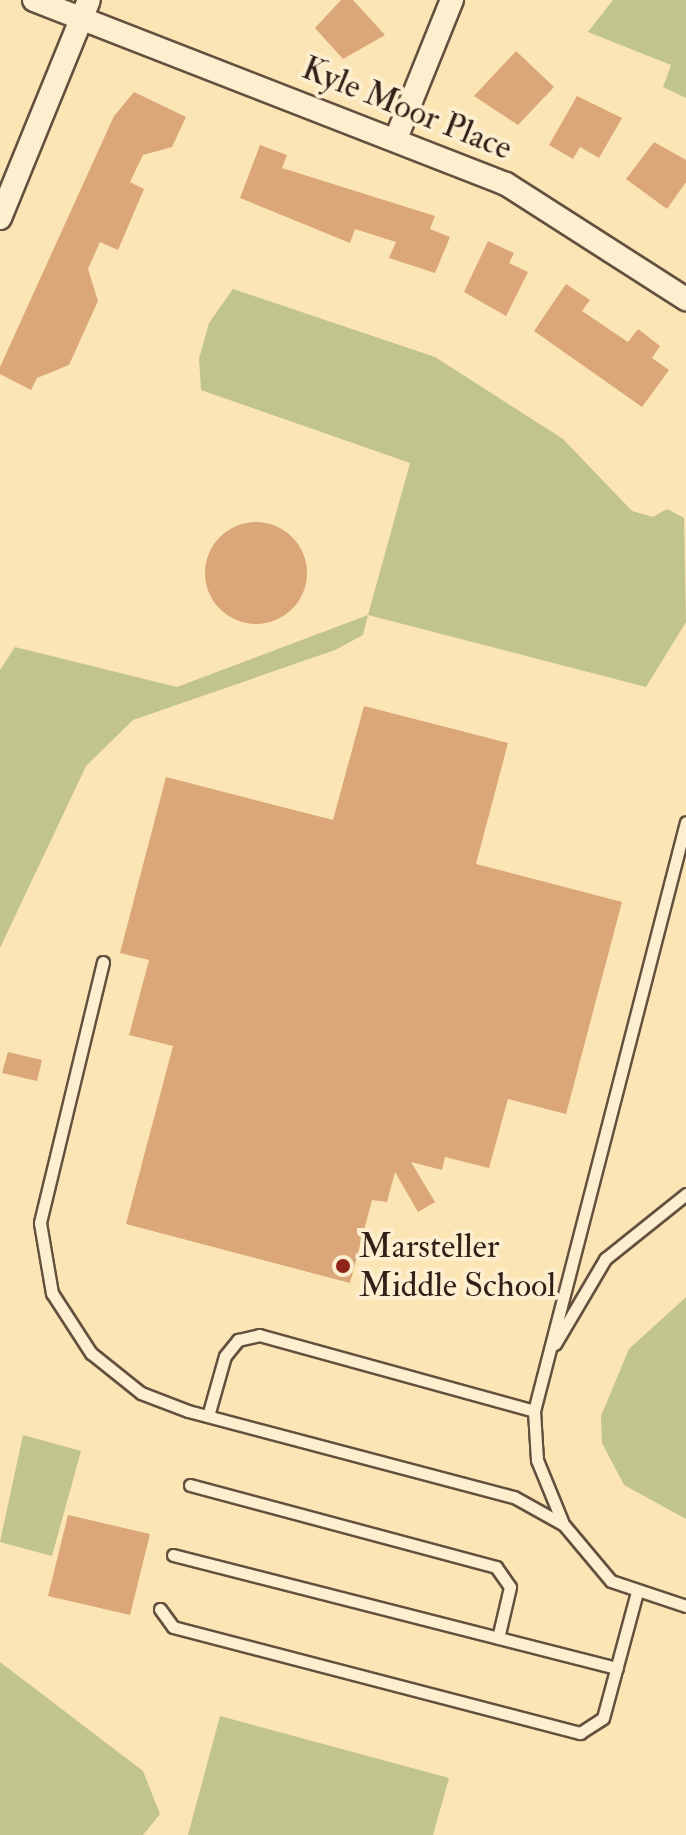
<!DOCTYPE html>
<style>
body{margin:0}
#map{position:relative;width:686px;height:1835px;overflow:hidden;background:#fbe5b4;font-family:"IM FELL Double Pica",serif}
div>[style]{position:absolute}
.green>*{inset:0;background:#c1c48b}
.building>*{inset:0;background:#dba779}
.round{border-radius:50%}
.roads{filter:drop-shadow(2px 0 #64503f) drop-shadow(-2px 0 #64503f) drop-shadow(0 2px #64503f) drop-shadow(0 -2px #64503f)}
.lane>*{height:11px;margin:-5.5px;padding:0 5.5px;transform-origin:5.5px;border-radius:5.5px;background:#fceece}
.street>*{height:22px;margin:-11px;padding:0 11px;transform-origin:11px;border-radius:11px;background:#fceece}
.dots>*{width:22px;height:22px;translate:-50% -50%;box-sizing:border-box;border:4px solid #fceece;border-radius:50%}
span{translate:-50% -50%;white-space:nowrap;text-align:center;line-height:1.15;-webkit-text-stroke:8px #fceece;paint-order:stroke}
.street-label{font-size:34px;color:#311f18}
.poi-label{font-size:34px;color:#311f18}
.left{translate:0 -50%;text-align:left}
</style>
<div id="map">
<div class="green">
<div style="clip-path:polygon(613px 0,686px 0,686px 98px,663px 87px,671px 65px,588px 32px)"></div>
<div style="clip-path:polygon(233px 289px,435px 357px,563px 439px,632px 511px,653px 517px,667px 509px,684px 518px,686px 622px,646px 687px,368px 615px,363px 635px,335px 650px,133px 720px,86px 766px,0 948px,0 670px,15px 647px,177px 687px,368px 615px,410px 463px,201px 390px,199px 359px,209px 323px)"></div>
<div style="clip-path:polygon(686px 1297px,686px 1519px,624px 1485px,602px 1443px,601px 1416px,629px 1349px)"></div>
<div style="clip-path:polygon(23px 1435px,81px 1451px,52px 1556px,0 1542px)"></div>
<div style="clip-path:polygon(0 1662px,143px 1771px,160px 1814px,143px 1835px,0 1835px)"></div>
<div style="clip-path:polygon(220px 1716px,449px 1778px,433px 1835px,188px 1835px)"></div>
</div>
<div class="building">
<div style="clip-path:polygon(341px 0,353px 0,385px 35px,343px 59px,315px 28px)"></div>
<div style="clip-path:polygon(516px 51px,554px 87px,518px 125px,474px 96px)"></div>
<div style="clip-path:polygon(134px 92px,186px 117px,172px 147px,143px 155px,130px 182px,144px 189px,118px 250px,100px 242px,88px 269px,98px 301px,69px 365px,37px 378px,31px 390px,0 374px,0 367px,114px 116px)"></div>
<div style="clip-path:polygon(577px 96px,622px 118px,599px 158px,580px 147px,573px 159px,549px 145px)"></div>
<div style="clip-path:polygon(654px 142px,686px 160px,686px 182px,667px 209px,626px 179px)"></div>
<div style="clip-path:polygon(260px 145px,287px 155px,282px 168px,435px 216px,430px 229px,450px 237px,435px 273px,389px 258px,396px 242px,355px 229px,350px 243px,240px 198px)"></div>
<div style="clip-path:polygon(488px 241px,514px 253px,509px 263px,528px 272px,506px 316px,464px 292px)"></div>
<div style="clip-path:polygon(566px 284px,590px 300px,582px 311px,628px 342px,638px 329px,660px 346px,652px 358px,669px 370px,642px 407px,534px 331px)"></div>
<div class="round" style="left:205px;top:522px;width:102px;height:102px"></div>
<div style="clip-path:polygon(364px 706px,508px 743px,476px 864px,622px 902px,566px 1114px,508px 1099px,489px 1168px,445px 1157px,442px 1170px,411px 1162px,435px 1202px,418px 1212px,395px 1172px,387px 1202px,372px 1200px,350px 1283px,126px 1224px,173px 1046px,129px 1035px,149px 960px,120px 953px,166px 777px,333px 820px)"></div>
<div style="clip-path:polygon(8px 1052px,42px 1060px,37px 1081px,2px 1073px)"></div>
<div style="clip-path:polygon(68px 1515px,150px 1534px,130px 1615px,48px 1596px)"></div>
</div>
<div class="roads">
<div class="lane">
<div style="left:103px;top:962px;width:268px;rotate:103.6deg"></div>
<div style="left:40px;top:1223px;width:71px;rotate:80.3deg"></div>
<div style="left:52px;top:1293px;width:72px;rotate:57deg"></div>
<div style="left:91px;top:1353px;width:64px;rotate:38.7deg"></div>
<div style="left:141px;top:1393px;width:50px;rotate:21deg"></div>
<div style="left:188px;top:1411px;width:337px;rotate:14.8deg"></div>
<div style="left:514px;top:1497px;width:57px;rotate:29.2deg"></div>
<div style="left:564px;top:1525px;width:73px;rotate:50deg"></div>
<div style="left:611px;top:1581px;width:79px;rotate:18.4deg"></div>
<div style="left:555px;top:1344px;width:99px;rotate:-59.5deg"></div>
<div style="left:605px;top:1259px;width:104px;rotate:-38.7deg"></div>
<div style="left:208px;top:1416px;width:62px;rotate:-74.2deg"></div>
<div style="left:225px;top:1356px;width:21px;rotate:-51deg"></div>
<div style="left:238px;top:1340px;width:22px;rotate:-13deg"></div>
<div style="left:259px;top:1335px;width:285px;rotate:15.4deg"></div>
<div style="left:190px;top:1485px;width:317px;rotate:15deg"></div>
<div style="left:496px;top:1567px;width:24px;rotate:55deg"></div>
<div style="left:510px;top:1587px;width:52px;rotate:103.2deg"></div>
<div style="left:562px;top:1521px;width:66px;rotate:-112.3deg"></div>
<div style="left:537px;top:1460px;width:49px;rotate:-93.5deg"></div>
<div style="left:534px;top:1411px;width:608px;rotate:-75.53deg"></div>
<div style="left:173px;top:1555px;width:458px;rotate:14.3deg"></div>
<div style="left:160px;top:1609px;width:22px;rotate:54deg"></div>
<div style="left:173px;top:1627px;width:421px;rotate:14.6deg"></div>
<div style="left:580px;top:1733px;width:27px;rotate:-33deg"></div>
<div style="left:603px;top:1718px;width:131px;rotate:-74.9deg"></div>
</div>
<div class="street">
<div style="left:34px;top:0;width:507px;rotate:21.3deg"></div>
<div style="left:506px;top:184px;width:214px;rotate:32.6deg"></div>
<div style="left:397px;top:136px;width:147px;rotate:-68deg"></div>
<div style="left:0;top:218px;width:235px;rotate:-67.8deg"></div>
</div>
</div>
<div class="dots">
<div style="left:343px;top:1266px;background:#8f2418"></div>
</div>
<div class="street-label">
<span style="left:407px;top:108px;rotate:22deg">Kyle Moor Place</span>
</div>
<div class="poi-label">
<span class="left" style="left:359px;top:1266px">Marsteller<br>Middle School</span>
</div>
</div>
